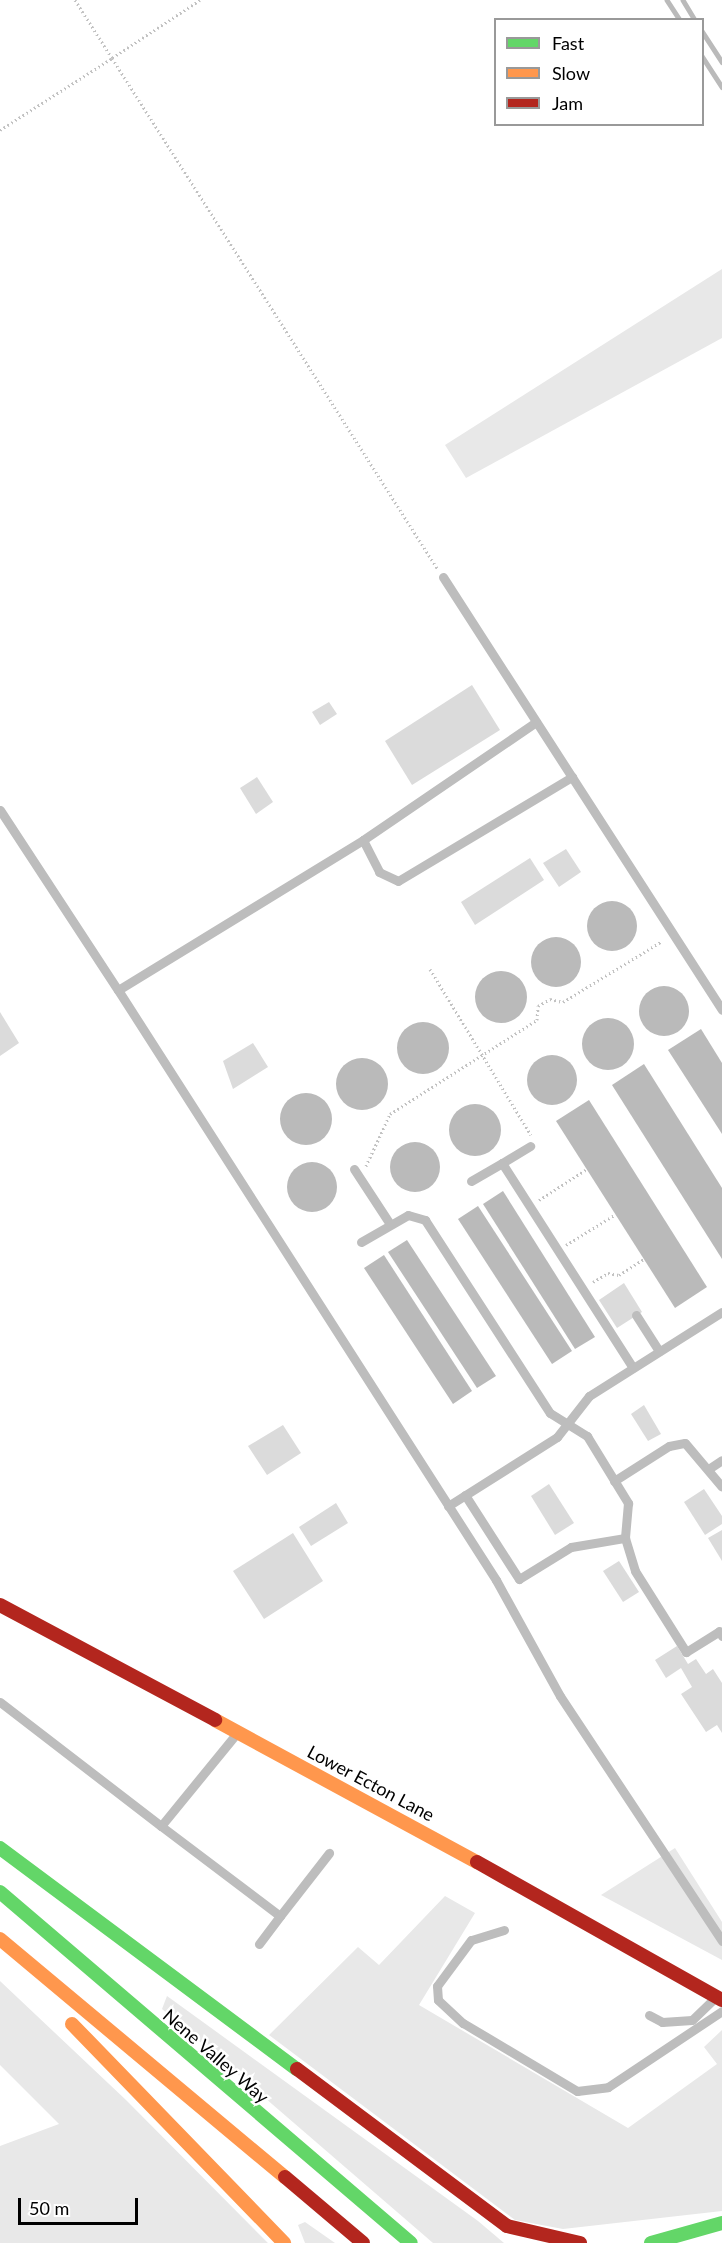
<!DOCTYPE html>
<style>
body{margin:0}
#map{position:relative;width:722px;height:2243px;overflow:hidden;background:#fff;font-family:Lato,sans-serif}
div>[style]{position:absolute}
.green>*{inset:0;background:#e8e8e8}
.water>*{inset:0;background:#bababa}
.round{border-radius:50%}
.stream>*{height:4.5px;margin:-2.25px;padding:0 2.25px;transform-origin:2.25px;border-radius:2.25px;background:#bababa}
.building>*{inset:0;background:#dbdbdb}
.path>*{height:3px;margin-top:-1.5px;transform-origin:0;background:repeating-linear-gradient(90deg,#c2c2c2 0 1.5px,transparent 0 4.5px)}
.lane>*{height:9px;margin:-4.5px;padding:0 4.5px;transform-origin:4.5px;border-radius:4.5px;background:#bdbdbd}
.fast>*{height:14px;margin:-7px;padding:0 7px;transform-origin:7px;border-radius:7px;background:#63d668}
.slow>*{height:14px;margin:-7px;padding:0 7px;transform-origin:7px;border-radius:7px;background:#ff974d}
.jam>*{height:14px;margin:-7px;padding:0 7px;transform-origin:7px;border-radius:7px;background:#b3261e}
span{translate:-50% -50%;white-space:nowrap;text-align:center;line-height:1.15;-webkit-text-stroke:5px #fff;paint-order:stroke}
.street-label{font-size:18px;color:#000}
.legend{position:absolute;left:494px;top:18px;width:210px;height:108px;box-sizing:border-box;background:#fff;border:2px solid #999;margin:0;padding:8px 10px;list-style:none;font-size:18px;color:#000}
.legend li{display:flex;align-items:center;gap:12px;height:30px}
.legend b{width:30px;border:2px solid #999}
.scale{position:absolute;left:18px;top:2198px;width:120px;height:27px;box-sizing:border-box;border:3px solid #000;border-top:0;padding-left:8px;font-size:18px;line-height:21px;white-space:nowrap;color:#000;-webkit-text-stroke:4px #fff;paint-order:stroke}
</style>
<div id="map">
<div class="green">
<div style="clip-path:polygon(722px 269px,722px 338px,466px 478px,445px 445px)"></div>
<div style="clip-path:polygon(675px 1848px,722px 1922px,722px 1960px,601px 1895px)"></div>
<div style="clip-path:polygon(445px 1896px,475px 1913px,419px 2005px,628px 2128px,717px 2064px,704px 2047px,722px 2030px,722px 2211px,563px 2229px,515px 2220px,269px 2035px,358px 1947px,379px 1965px)"></div>
<div style="clip-path:polygon(0 1981px,126px 2100px,268px 2243px,0 2243px,0 2146px,59px 2124px,0 2065px)"></div>
<div style="clip-path:polygon(167px 1996px,478px 2221px,504px 2243px,433px 2243px,162px 2009px)"></div>
<div style="clip-path:polygon(305px 2222px,335px 2243px,305px 2243px,298px 2225px)"></div>
</div>
<div class="water">
<div class="round" style="left:587px;top:901px;width:50px;height:50px"></div>
<div class="round" style="left:531px;top:937px;width:50px;height:50px"></div>
<div class="round" style="left:475px;top:971px;width:52px;height:52px"></div>
<div class="round" style="left:639px;top:986px;width:50px;height:50px"></div>
<div class="round" style="left:582px;top:1018px;width:52px;height:52px"></div>
<div class="round" style="left:397px;top:1022px;width:52px;height:52px"></div>
<div style="clip-path:polygon(701px 1029px,722px 1063px,722px 1134px,668px 1050px)"></div>
<div class="round" style="left:527px;top:1055px;width:50px;height:50px"></div>
<div class="round" style="left:336px;top:1058px;width:52px;height:52px"></div>
<div style="clip-path:polygon(644px 1064px,722px 1188px,722px 1259px,612px 1085px)"></div>
<div class="round" style="left:280px;top:1093px;width:52px;height:52px"></div>
<div style="clip-path:polygon(589px 1100px,707px 1287px,675px 1308px,556px 1121px)"></div>
<div class="round" style="left:449px;top:1104px;width:52px;height:52px"></div>
<div class="round" style="left:390px;top:1142px;width:50px;height:50px"></div>
<div class="round" style="left:287px;top:1162px;width:50px;height:50px"></div>
<div style="clip-path:polygon(503px 1191px,595px 1337px,575px 1349px,483px 1204px)"></div>
<div style="clip-path:polygon(478px 1206px,572px 1351px,552px 1364px,458px 1219px)"></div>
<div style="clip-path:polygon(407px 1240px,496px 1376px,477px 1388px,388px 1252px)"></div>
<div style="clip-path:polygon(384px 1255px,472px 1391px,453px 1404px,364px 1268px)"></div>
</div>
<div class="stream">
<div style="left:667px;top:0;width:24px;rotate:57deg"></div>
<div style="left:683px;top:0;width:23px;rotate:59deg"></div>
<div style="left:702px;top:31px;width:37px;rotate:57deg"></div>
<div style="left:702px;top:56px;width:37px;rotate:57deg"></div>
</div>
<div class="building">
<div style="clip-path:polygon(472px 685px,500px 730px,412px 785px,385px 741px)"></div>
<div style="clip-path:polygon(329px 702px,337px 714px,320px 725px,312px 712px)"></div>
<div style="clip-path:polygon(257px 777px,273px 802px,256px 814px,240px 788px)"></div>
<div style="clip-path:polygon(566px 849px,581px 872px,559px 887px,543px 863px)"></div>
<div style="clip-path:polygon(530px 858px,544px 880px,475px 925px,461px 902px)"></div>
<div style="clip-path:polygon(0 1012px,19px 1043px,0 1056px)"></div>
<div style="clip-path:polygon(253px 1043px,268px 1067px,233px 1089px,223px 1061px)"></div>
<div style="clip-path:polygon(624px 1283px,642px 1312px,617px 1328px,599px 1300px)"></div>
<div style="clip-path:polygon(644px 1405px,661px 1434px,648px 1441px,631px 1414px)"></div>
<div style="clip-path:polygon(283px 1425px,301px 1453px,267px 1475px,248px 1446px)"></div>
<div style="clip-path:polygon(549px 1484px,574px 1523px,555px 1535px,531px 1496px)"></div>
<div style="clip-path:polygon(704px 1489px,722px 1516px,722px 1524px,705px 1535px,684px 1502px)"></div>
<div style="clip-path:polygon(336px 1503px,348px 1523px,311px 1546px,299px 1527px)"></div>
<div style="clip-path:polygon(722px 1530px,722px 1561px,708px 1538px)"></div>
<div style="clip-path:polygon(293px 1533px,323px 1581px,264px 1619px,233px 1571px)"></div>
<div style="clip-path:polygon(619px 1561px,639px 1592px,623px 1602px,603px 1571px)"></div>
<div style="clip-path:polygon(677px 1646px,688px 1664px,696px 1659px,706px 1674px,713px 1669px,722px 1683px,722px 1733px,717px 1725px,706px 1732px,681px 1694px,692px 1687px,681px 1668px,666px 1678px,655px 1660px)"></div>
</div>
<div class="path">
<div style="left:200px;top:0;width:105px;rotate:146.6deg"></div>
<div style="left:112px;top:58px;width:605px;rotate:57.49deg"></div>
<div style="left:0;top:130px;width:133px;rotate:-32.7deg"></div>
<div style="left:112px;top:58px;width:69px;rotate:-122.5deg"></div>
<div style="left:430px;top:969px;width:194px;rotate:58.7deg"></div>
<div style="left:366px;top:1166px;width:57px;rotate:-65.2deg"></div>
<div style="left:390px;top:1114px;width:174px;rotate:-32.6deg"></div>
<div style="left:537px;top:1020px;width:14px;rotate:-86deg"></div>
<div style="left:538px;top:1006px;width:14px;rotate:-30deg"></div>
<div style="left:550px;top:999px;width:13px;rotate:13deg"></div>
<div style="left:563px;top:1002px;width:116px;rotate:-31.6deg"></div>
<div style="left:539px;top:1200px;width:57px;rotate:-32.9deg"></div>
<div style="left:566px;top:1245px;width:59px;rotate:-31.8deg"></div>
<div style="left:593px;top:1282px;width:17px;rotate:-31deg"></div>
<div style="left:608px;top:1273px;width:11px;rotate:10deg"></div>
<div style="left:619px;top:1275px;width:30px;rotate:-33deg"></div>
</div>
<div class="lane">
<div style="left:443px;top:577px;width:515px;rotate:57.2deg"></div>
<div style="left:536px;top:722px;width:209px;rotate:145.7deg"></div>
<div style="left:363px;top:840px;width:287px;rotate:148.5deg"></div>
<div style="left:118px;top:990px;width:701px;rotate:57.35deg"></div>
<div style="left:496px;top:1580px;width:132px;rotate:61.1deg"></div>
<div style="left:560px;top:1696px;width:294px;rotate:56.5deg"></div>
<div style="left:0;top:810px;width:215px;rotate:56.8deg"></div>
<div style="left:363px;top:840px;width:36px;rotate:63deg"></div>
<div style="left:379px;top:872px;width:21px;rotate:25deg"></div>
<div style="left:398px;top:881px;width:203px;rotate:-30.9deg"></div>
<div style="left:502px;top:1163px;width:33px;rotate:-31deg"></div>
<div style="left:354px;top:1169px;width:66px;rotate:56.8deg"></div>
<div style="left:471px;top:1181px;width:36px;rotate:-30deg"></div>
<div style="left:502px;top:1163px;width:243px;rotate:57.4deg"></div>
<div style="left:361px;top:1242px;width:54px;rotate:-29.9deg"></div>
<div style="left:408px;top:1215px;width:18px;rotate:16deg"></div>
<div style="left:425px;top:1220px;width:230px;rotate:57.1deg"></div>
<div style="left:550px;top:1413px;width:44px;rotate:31.9deg"></div>
<div style="left:587px;top:1436px;width:79px;rotate:58.5deg"></div>
<div style="left:628px;top:1503px;width:35px;rotate:95deg"></div>
<div style="left:625px;top:1538px;width:34px;rotate:73deg"></div>
<div style="left:635px;top:1571px;width:96px;rotate:57.8deg"></div>
<div style="left:686px;top:1652px;width:39px;rotate:-32deg"></div>
<div style="left:719px;top:1631px;width:6px;rotate:59deg"></div>
<div style="left:636px;top:1315px;width:43px;rotate:57.4deg"></div>
<div style="left:710px;top:1468px;width:14px;rotate:-34deg"></div>
<div style="left:614px;top:1481px;width:65px;rotate:-32.5deg"></div>
<div style="left:669px;top:1446px;width:16px;rotate:-11deg"></div>
<div style="left:685px;top:1443px;width:57px;rotate:49.9deg"></div>
<div style="left:465px;top:1495px;width:100px;rotate:57.3deg"></div>
<div style="left:519px;top:1579px;width:61px;rotate:-31.6deg"></div>
<div style="left:571px;top:1547px;width:55px;rotate:-9.5deg"></div>
<div style="left:448px;top:1506px;width:129px;rotate:-32.3deg"></div>
<div style="left:557px;top:1437px;width:52px;rotate:-52deg"></div>
<div style="left:589px;top:1396px;width:157px;rotate:-32.3deg"></div>
<div style="left:0;top:1702px;width:203px;rotate:37.6deg"></div>
<div style="left:161px;top:1826px;width:119px;rotate:-50.8deg"></div>
<div style="left:161px;top:1826px;width:149px;rotate:37.1deg"></div>
<div style="left:280px;top:1916px;width:35px;rotate:127deg"></div>
<div style="left:280px;top:1916px;width:80px;rotate:-52.1deg"></div>
<div style="left:504px;top:1930px;width:34px;rotate:163deg"></div>
<div style="left:471px;top:1940px;width:57px;rotate:126.5deg"></div>
<div style="left:437px;top:1986px;width:14px;rotate:86deg"></div>
<div style="left:438px;top:2000px;width:34px;rotate:43deg"></div>
<div style="left:463px;top:2023px;width:133px;rotate:30.8deg"></div>
<div style="left:577px;top:2091px;width:31px;rotate:-7deg"></div>
<div style="left:608px;top:2087px;width:137px;rotate:-33.7deg"></div>
<div style="left:649px;top:2015px;width:15px;rotate:28deg"></div>
<div style="left:662px;top:2022px;width:30px;rotate:-4deg"></div>
<div style="left:692px;top:2020px;width:32px;rotate:-44deg"></div>
</div>
<div class="fast">
<div style="left:0;top:1848px;width:370px;rotate:36.7deg"></div>
<div style="left:0;top:1892px;width:540px;rotate:40.5deg"></div>
<div style="left:651px;top:2243px;width:74px;rotate:-15.7deg"></div>
</div>
<div class="slow">
<div style="left:215px;top:1720px;width:298px;rotate:28.5deg"></div>
<div style="left:0;top:1939px;width:371px;rotate:39.9deg"></div>
<div style="left:72px;top:2024px;width:305px;rotate:45.9deg"></div>
</div>
<div class="jam">
<div style="left:0;top:1605px;width:244px;rotate:28.1deg"></div>
<div style="left:477px;top:1862px;width:281px;rotate:29.4deg"></div>
<div style="left:297px;top:2069px;width:262px;rotate:36.8deg"></div>
<div style="left:507px;top:2226px;width:75px;rotate:13.1deg"></div>
<div style="left:285px;top:2177px;width:102px;rotate:40.2deg"></div>
</div>
<div class="street-label">
<span style="left:371px;top:1783px;rotate:28deg">Lower Ecton Lane</span>
<span style="left:216px;top:2056px;rotate:41deg">Nene Valley Way</span>
</div>
<ul class="legend">
<li><b style="height:8px;background:#63d668"></b>Fast</li>
<li><b style="height:8px;background:#ff974d"></b>Slow</li>
<li><b style="height:8px;background:#b3261e"></b>Jam</li>
</ul>
<div class="scale">50 m</div>
</div>
